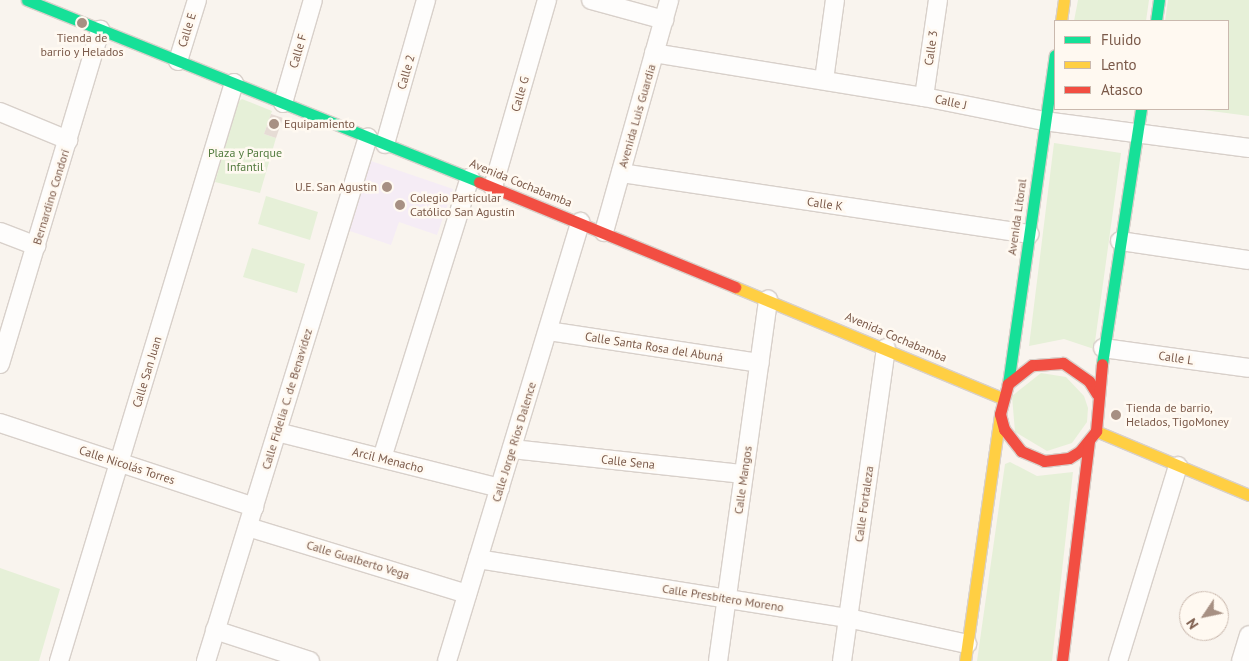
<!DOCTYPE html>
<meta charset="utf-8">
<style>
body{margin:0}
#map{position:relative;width:1249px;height:661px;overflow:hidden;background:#f9f4ee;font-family:"PT Sans",sans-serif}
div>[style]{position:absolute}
.education>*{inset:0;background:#f5ecf5}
.green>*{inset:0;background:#e6f0d8}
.building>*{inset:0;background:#e6dcd5}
.roads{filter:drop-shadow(1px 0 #d8d0ca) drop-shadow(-1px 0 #d8d0ca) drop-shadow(0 1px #d8d0ca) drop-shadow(0 -1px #d8d0ca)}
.street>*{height:18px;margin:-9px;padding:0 9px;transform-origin:9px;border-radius:9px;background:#fefdfc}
.fast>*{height:11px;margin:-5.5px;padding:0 5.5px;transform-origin:5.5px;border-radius:5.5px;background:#16e098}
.slow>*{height:11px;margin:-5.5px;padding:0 5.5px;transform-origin:5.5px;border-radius:5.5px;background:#ffcf43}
.jam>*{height:11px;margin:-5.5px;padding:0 5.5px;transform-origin:5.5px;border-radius:5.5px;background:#f24e42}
.dots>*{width:14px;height:14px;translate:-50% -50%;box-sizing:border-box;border:2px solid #fff9f1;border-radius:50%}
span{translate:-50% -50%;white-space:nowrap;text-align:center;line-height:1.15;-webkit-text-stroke:5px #fff9f1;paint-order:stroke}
.street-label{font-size:12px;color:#7b5a4a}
.poi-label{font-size:12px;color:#7b5a4a}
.left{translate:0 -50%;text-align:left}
.right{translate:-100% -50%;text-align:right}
.park-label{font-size:12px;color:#527b3e}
.legend{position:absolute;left:1054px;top:20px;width:175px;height:90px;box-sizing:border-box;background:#fff9f1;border:1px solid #cab9ae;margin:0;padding:6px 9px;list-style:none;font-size:15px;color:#7b5a4a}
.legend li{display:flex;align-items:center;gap:10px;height:25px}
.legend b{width:25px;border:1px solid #cab9ae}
.north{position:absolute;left:1179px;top:591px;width:50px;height:50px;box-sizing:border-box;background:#fff9f1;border:1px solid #cab9ae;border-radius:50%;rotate:236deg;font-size:14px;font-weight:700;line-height:20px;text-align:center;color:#7b5a4a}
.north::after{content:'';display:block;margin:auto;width:18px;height:22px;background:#a79083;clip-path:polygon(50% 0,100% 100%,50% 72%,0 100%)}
</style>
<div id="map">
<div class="education">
<div style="clip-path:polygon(368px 160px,453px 189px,437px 235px,399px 222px,391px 245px,344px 229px)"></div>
</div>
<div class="green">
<div style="clip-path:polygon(1078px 0,1149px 0,1146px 21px,1074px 21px)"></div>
<div style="clip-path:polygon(1168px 0,1249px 0,1249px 116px,1196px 109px,1228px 109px,1228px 21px,1165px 21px)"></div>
<div style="clip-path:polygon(242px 99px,272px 111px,264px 134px,276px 138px,260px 193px,215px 182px,238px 102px)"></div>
<div style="clip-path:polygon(1054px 143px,1121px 153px,1094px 349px,1064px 339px,1029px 346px)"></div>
<div style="clip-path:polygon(266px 196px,318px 212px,310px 240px,258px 224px)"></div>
<div style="clip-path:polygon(252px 248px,305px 264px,297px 293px,243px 277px)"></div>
<div style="clip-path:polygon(1041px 373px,1066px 377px,1084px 396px,1088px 408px,1087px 422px,1072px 443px,1047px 451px,1015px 432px,1012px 396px)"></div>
<div style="clip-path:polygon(1010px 462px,1037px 476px,1073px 472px,1052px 661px,977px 661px,1005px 464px)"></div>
<div style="clip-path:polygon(0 568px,60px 589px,39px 661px,0 661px)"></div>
</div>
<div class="building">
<div style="clip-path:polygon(271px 114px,283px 118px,276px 138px,264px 134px)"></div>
</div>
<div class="roads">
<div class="street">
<div style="left:591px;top:0;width:76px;rotate:15.3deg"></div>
<div style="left:654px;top:53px;width:274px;rotate:9.3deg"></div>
<div style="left:924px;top:97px;width:122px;rotate:11.3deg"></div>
<div style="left:1044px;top:121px;width:207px;rotate:7.5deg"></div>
<div style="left:178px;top:61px;width:64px;rotate:-72.7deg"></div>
<div style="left:824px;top:80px;width:81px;rotate:-82.2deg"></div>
<div style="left:924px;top:97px;width:98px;rotate:-81.8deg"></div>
<div style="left:283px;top:103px;width:107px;rotate:-73.8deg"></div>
<div style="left:0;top:112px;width:74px;rotate:22.4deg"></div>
<div style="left:385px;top:144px;width:150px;rotate:-74.1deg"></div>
<div style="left:621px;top:173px;width:413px;rotate:8.5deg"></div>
<div style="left:493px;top:187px;width:195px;rotate:-73.9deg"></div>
<div style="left:0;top:232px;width:39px;rotate:21deg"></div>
<div style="left:604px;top:232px;width:241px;rotate:-74.3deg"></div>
<div style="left:1120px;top:241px;width:130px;rotate:8.4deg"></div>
<div style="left:548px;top:331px;width:214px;rotate:8.6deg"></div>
<div style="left:1103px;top:348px;width:147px;rotate:7.8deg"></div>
<div style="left:0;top:364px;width:349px;rotate:-73.3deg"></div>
<div style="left:0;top:423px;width:268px;rotate:18.3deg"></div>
<div style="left:277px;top:432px;width:230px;rotate:14.1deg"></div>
<div style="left:512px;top:449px;width:233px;rotate:6.2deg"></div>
<div style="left:382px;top:458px;width:294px;rotate:-72.6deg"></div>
<div style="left:248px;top:527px;width:229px;rotate:17deg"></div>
<div style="left:478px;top:559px;width:375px;rotate:9.1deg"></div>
<div style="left:848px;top:618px;width:122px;rotate:12.3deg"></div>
<div style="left:215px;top:630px;width:100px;rotate:18.1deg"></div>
<div style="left:59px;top:661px;width:604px;rotate:-73.16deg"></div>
<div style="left:206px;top:661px;width:548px;rotate:-72.82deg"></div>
<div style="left:447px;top:661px;width:459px;rotate:-73.1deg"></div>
<div style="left:718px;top:661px;width:365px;rotate:-82.1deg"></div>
<div style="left:842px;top:661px;width:316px;rotate:-82deg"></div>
<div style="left:1118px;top:661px;width:204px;rotate:-72.9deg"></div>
<div style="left:1241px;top:661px;width:27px;rotate:-73deg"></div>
</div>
<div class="fast">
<div style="left:27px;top:0;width:487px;rotate:21.9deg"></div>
<div style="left:1156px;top:21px;width:21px;rotate:-82deg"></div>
<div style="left:1102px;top:364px;width:258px;rotate:-81.3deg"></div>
<div style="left:1008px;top:384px;width:332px;rotate:-81.9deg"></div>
</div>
<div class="slow">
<div style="left:1061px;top:21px;width:21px;rotate:-82deg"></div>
<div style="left:735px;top:287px;width:289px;rotate:22.6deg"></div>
<div style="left:1096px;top:431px;width:166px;rotate:22.7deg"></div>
<div style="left:965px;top:661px;width:248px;rotate:-81.9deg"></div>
</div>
<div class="jam">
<div style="left:479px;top:182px;width:277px;rotate:22.3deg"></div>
<div style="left:1097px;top:394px;width:15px;rotate:-122deg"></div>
<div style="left:1089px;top:381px;width:32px;rotate:-145deg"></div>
<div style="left:1063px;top:363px;width:31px;rotate:176deg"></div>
<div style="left:1032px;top:365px;width:31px;rotate:142deg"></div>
<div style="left:1008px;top:384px;width:31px;rotate:105deg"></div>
<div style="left:1000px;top:414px;width:16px;rotate:75deg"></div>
<div style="left:1004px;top:429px;width:28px;rotate:52deg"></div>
<div style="left:1021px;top:451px;width:25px;rotate:23deg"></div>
<div style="left:1044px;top:461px;width:25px;rotate:-7deg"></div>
<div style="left:1069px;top:458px;width:13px;rotate:-32deg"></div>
<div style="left:1080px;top:451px;width:26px;rotate:-51deg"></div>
<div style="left:1096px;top:431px;width:67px;rotate:-84.9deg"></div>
<div style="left:1062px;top:661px;width:221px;rotate:-83deg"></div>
</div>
</div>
<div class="dots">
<div style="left:82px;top:23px;background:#a79083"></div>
<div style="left:274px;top:124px;background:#a79083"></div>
<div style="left:387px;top:187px;background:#a79083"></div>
<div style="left:400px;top:205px;background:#a79083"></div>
<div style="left:1116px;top:415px;background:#a79083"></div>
</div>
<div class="street-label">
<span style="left:187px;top:30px;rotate:-73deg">Calle E</span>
<span style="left:931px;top:48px;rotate:-82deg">Calle 3</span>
<span style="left:298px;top:51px;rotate:-74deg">Calle F</span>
<span style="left:406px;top:72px;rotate:-74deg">Calle 2</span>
<span style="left:520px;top:94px;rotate:-74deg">Calle G</span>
<span style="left:951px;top:102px;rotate:12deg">Calle J</span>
<span style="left:637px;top:116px;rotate:-74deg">Avenida Luis Guardia</span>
<span style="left:521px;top:183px;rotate:22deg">Avenida Cochabamba</span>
<span style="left:51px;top:197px;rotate:-73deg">Bernardino Condorí</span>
<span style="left:825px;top:204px;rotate:8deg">Calle K</span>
<span style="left:1017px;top:217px;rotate:-82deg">Avenida Litoral</span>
<span style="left:896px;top:337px;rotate:23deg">Avenida Cochabamba</span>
<span style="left:654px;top:347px;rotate:9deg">Calle Santa Rosa del Abuná</span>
<span style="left:1176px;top:358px;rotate:8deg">Calle L</span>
<span style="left:147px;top:372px;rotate:-73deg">Calle San Juan</span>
<span style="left:287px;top:399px;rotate:-73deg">Calle Fidelia C. de Benavídez</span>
<span style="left:514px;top:442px;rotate:-73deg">Calle Jorge Ríos Dalence</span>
<span style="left:388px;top:460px;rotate:14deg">Arcil Menacho</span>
<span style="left:628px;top:462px;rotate:6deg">Calle Sena</span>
<span style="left:127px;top:465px;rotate:18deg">Calle Nicolás Torres</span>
<span style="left:743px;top:480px;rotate:-82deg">Calle Mangos</span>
<span style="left:864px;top:504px;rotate:-82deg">Calle Fortaleza</span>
<span style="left:358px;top:560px;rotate:17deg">Calle Gualberto Vega</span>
<span style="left:723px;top:598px;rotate:9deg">Calle Presbítero Moreno</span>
</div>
<div class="poi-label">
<span style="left:82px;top:45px">Tienda de<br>barrio y Helados</span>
<span class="left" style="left:284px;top:124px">Equipamiento</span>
<span class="right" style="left:377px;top:187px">U.E. San Agustin</span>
<span class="left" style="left:410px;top:205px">Colegio Particular<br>Católico San Agustín</span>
<span class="left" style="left:1126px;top:415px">Tienda de barrio,<br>Helados, TigoMoney</span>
</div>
<div class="park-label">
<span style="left:245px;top:160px">Plaza y Parque<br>Infantil</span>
</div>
<ul class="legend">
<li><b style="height:6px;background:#16e098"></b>Fluido</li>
<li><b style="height:6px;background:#ffcf43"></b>Lento</li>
<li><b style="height:6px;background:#f24e42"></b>Atasco</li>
</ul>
<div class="north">N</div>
</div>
